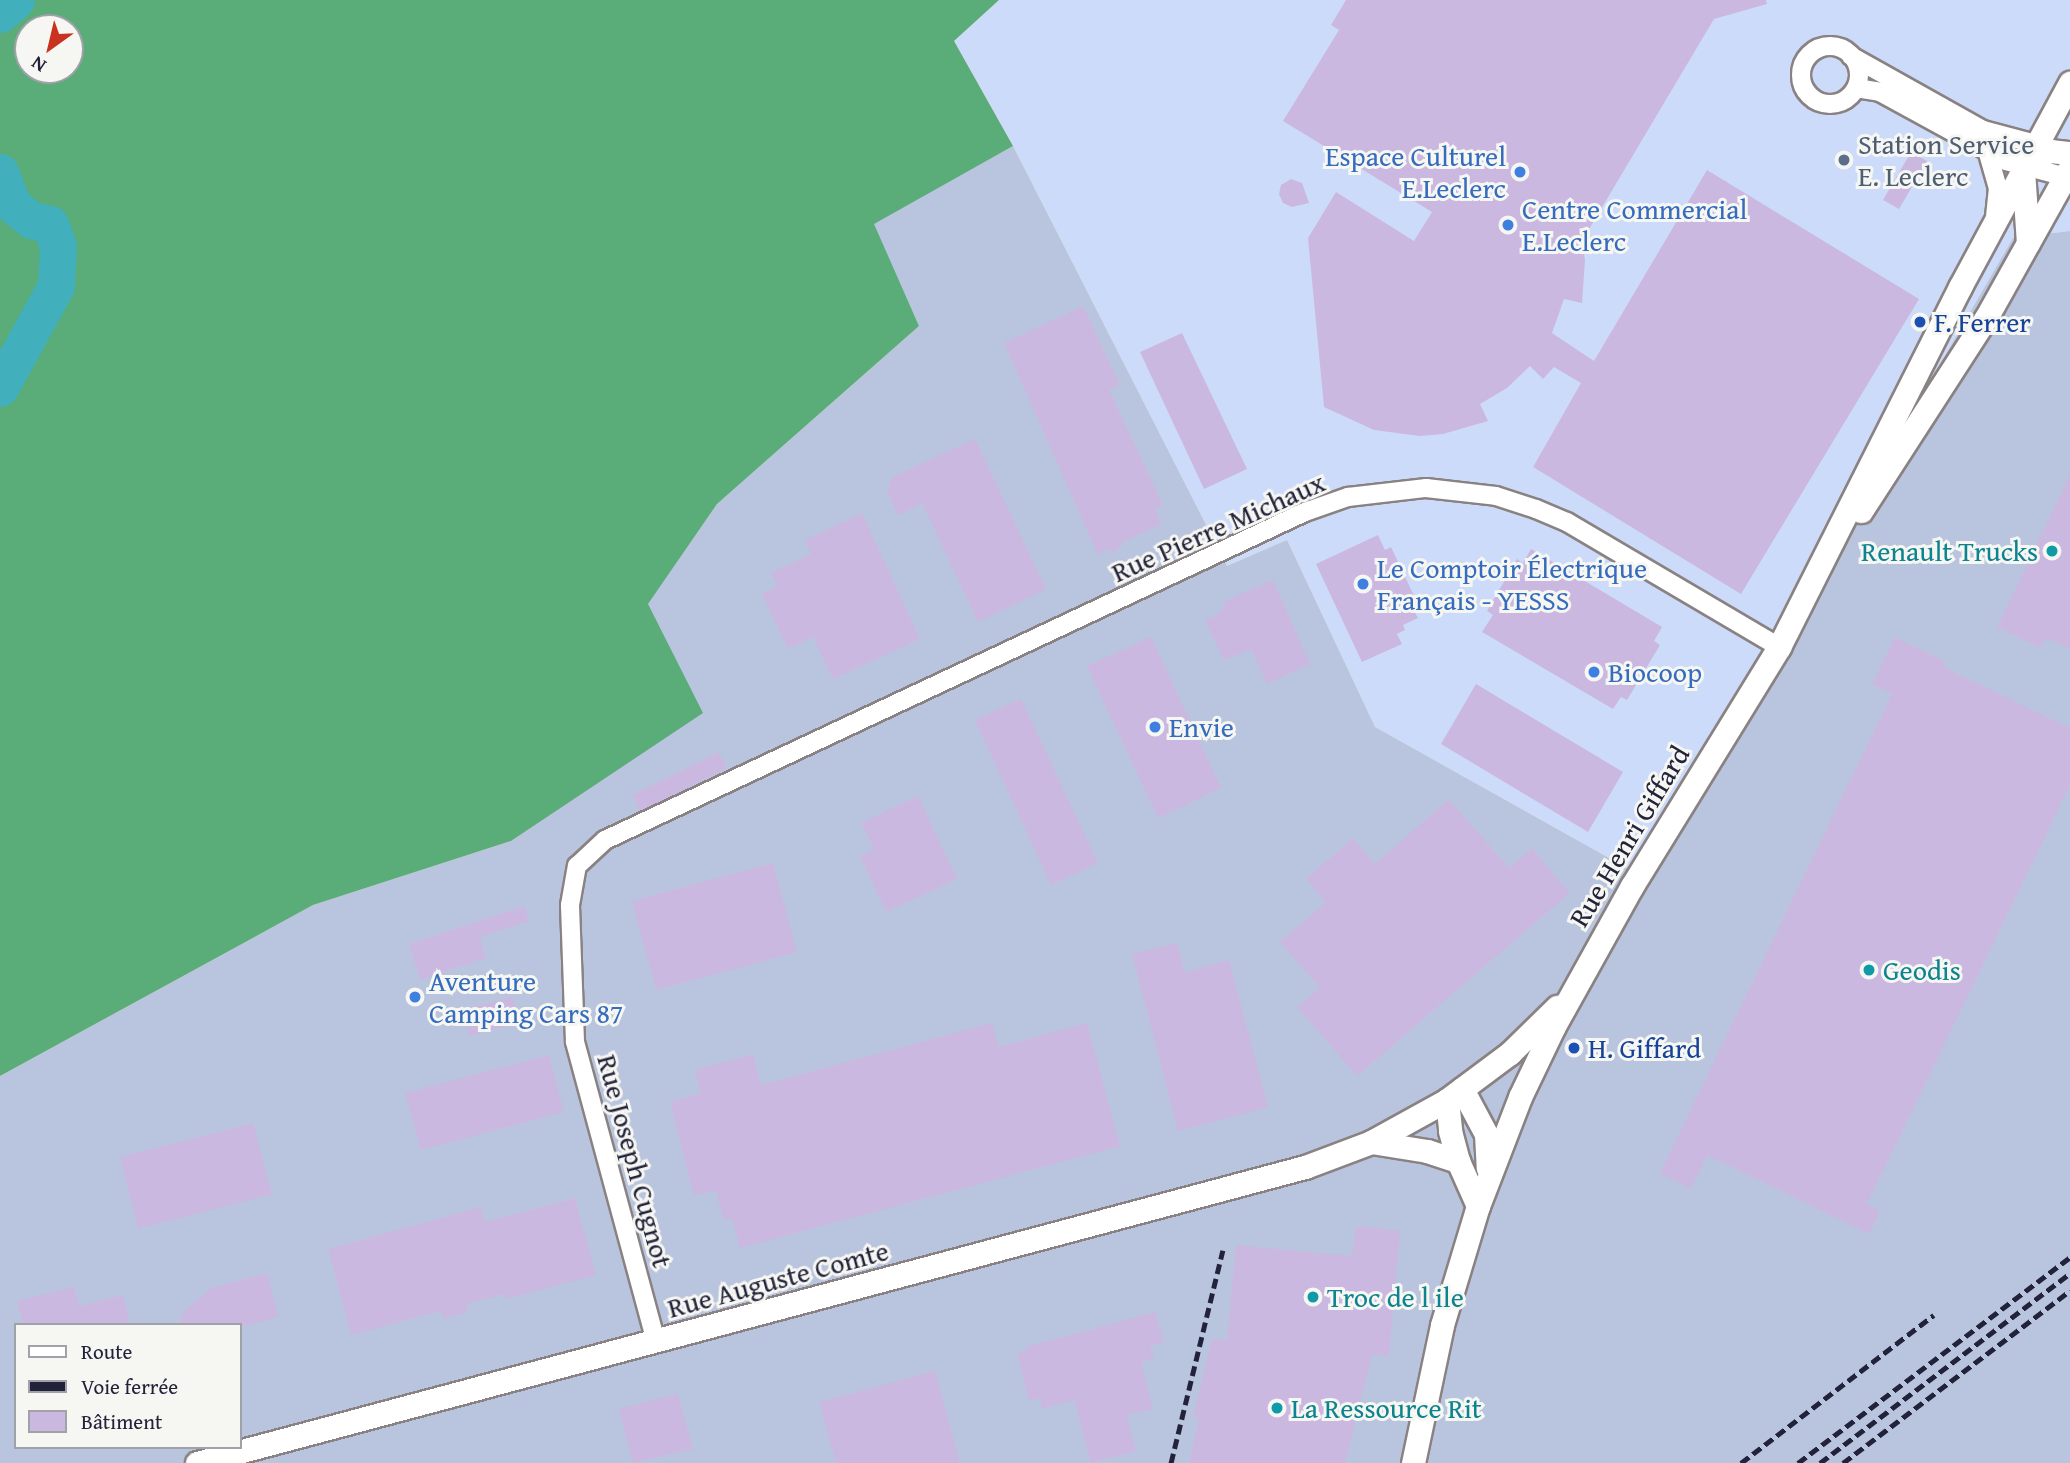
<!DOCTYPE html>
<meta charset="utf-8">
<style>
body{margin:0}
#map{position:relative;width:2070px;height:1463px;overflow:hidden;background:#f2e1c8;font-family:"Gentium Book Plus",serif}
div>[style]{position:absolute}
.built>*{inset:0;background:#cddbfa}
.industrial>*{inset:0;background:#b9c5de}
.forest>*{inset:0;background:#5aac79}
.river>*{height:37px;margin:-18.5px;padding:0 18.5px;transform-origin:18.5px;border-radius:18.5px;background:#41b0bc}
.building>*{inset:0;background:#cbb8e1}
.roads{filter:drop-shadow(2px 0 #8a8282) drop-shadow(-2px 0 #8a8282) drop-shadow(0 2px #8a8282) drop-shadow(0 -2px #8a8282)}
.minor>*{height:18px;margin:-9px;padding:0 9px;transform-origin:9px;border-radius:9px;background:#fff}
.minor>.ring{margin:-9px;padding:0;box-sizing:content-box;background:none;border:18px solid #fff;border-radius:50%}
.tertiary>*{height:23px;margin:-11.5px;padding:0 11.5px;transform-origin:11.5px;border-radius:11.5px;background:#fff}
.rail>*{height:5px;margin-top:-2.5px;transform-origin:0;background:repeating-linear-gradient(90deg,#22223b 0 10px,transparent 0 15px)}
.dots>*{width:19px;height:19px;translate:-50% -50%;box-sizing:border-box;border:4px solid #f6f6f2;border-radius:50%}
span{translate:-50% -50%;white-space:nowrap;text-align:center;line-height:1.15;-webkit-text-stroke:6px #f6f6f2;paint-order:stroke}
.service-label{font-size:28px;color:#4e5e75}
.left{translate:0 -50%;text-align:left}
.shop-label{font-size:28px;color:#366cbe}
.right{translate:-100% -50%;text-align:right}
.transit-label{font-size:28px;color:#164399}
.street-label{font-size:28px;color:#22223b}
.culture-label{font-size:28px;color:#0d838f}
.legend{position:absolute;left:14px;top:1323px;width:228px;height:126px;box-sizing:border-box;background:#f6f6f2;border:2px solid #a1a1a9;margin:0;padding:9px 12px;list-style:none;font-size:21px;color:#22223b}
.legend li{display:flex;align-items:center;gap:14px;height:35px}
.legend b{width:35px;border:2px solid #a1a1a9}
.north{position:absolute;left:14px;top:14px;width:70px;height:70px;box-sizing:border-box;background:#f6f6f2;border:2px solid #a1a1a9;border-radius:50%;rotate:214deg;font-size:19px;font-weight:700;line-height:28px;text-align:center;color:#22223b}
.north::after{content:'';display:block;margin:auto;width:24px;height:32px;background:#c8321e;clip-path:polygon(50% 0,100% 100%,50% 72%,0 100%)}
</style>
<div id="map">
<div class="built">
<div style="clip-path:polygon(999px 0,2070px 0,2070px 231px,2013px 238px,1643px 877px,1375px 727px,1287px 540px,1227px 566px,1013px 146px,954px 41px)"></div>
</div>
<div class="industrial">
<div style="clip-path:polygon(evenodd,1013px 146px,1227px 566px,1287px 540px,1375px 727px,1643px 877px,2013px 238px,2070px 231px,2070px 1463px,0 1463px,0 1076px,313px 905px,511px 841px,702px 713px,647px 605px,717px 504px,919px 326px,873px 224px,1013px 146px,16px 1325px,240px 1325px,240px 1447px,16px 1447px,16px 1325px)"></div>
</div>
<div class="forest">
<div style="clip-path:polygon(evenodd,0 0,999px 0,954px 41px,1013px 146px,874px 224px,919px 326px,717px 504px,648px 604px,703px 713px,511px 841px,313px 905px,0 1076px,0 0,28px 28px,70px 28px,70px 70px,28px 70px,28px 28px)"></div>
</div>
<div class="river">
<div style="left:0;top:14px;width:21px;rotate:-41deg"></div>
<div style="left:0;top:172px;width:34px;rotate:69deg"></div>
<div style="left:12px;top:204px;width:25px;rotate:40deg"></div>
<div style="left:31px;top:220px;width:19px;rotate:12deg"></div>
<div style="left:50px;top:224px;width:23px;rotate:70deg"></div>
<div style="left:58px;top:246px;width:40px;rotate:92.9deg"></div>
<div style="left:56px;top:286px;width:116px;rotate:118.8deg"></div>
</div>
<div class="building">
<div style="clip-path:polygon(1346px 0,1766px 0,1767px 4px,1714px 19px,1582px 241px,1585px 260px,1582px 303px,1564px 299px,1552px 333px,1594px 361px,1707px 170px,1919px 299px,1741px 594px,1533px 467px,1581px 383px,1554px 367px,1543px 379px,1530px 366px,1507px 388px,1480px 404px,1488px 421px,1443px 434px,1420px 436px,1374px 430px,1324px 407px,1308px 238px,1336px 192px,1414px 241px,1432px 212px,1283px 121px,1339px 30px,1331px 25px)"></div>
<div style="clip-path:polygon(1911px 152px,1927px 161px,1899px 209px,1883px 200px)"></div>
<div style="clip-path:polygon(1291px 179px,1302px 183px,1309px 203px,1292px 207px,1283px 203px,1279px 194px,1281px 185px)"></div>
<div style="clip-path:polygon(1083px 306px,1120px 385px,1109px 390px,1163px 505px,1155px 509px,1162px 524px,1123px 542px,1114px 553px,1108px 549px,1098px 555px,1004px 343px)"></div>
<div style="clip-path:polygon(1182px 333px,1247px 469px,1204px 489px,1140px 352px)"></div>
<div style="clip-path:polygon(975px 439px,1046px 589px,978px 622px,922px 503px,898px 515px,887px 492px,892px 477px)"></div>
<div style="clip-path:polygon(2070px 475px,2070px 649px,2046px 638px,2040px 648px,1997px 627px)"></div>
<div style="clip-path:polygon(862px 513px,920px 639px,833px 679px,813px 637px,788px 649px,762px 594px,778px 587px,771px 573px,811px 554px,805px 540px)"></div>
<div style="clip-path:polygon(1378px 535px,1385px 550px,1391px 547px,1417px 602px,1411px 605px,1418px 618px,1403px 625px,1405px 630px,1397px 634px,1402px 644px,1362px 662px,1316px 564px)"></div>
<div style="clip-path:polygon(1531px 549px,1662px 627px,1654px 641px,1660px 645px,1627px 700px,1621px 697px,1613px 709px,1482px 632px,1493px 615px,1487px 611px,1517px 559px,1523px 563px)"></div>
<div style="clip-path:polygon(1273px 580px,1310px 664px,1267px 684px,1251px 649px,1224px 660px,1205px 620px,1217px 615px,1227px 600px)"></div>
<div style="clip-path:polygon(1151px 637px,1221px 788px,1158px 818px,1087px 666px)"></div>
<div style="clip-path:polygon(1895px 637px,1946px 662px,1943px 667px,2070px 728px,2070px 785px,1867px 1204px,1880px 1211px,1869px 1234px,1707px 1155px,1691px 1189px,1660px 1173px,1892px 694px,1872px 684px)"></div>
<div style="clip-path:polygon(1476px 684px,1623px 772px,1588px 832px,1441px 744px)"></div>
<div style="clip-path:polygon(1021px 699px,1098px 863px,1051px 885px,975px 720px)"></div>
<div style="clip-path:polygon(719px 752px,727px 768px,640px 811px,632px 795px)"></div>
<div style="clip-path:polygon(918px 796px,957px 879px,886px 912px,860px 856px,874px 849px,861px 823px)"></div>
<div style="clip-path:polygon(1449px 799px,1509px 868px,1532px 848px,1570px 893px,1357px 1076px,1297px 1007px,1320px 988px,1280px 942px,1326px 902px,1306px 879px,1353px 838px,1375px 864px)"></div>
<div style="clip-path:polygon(773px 863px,797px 952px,656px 990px,632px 901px)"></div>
<div style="clip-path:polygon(524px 906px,529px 921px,480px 937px,486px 958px,420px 980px,409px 944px)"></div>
<div style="clip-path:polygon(1177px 943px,1185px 972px,1229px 960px,1268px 1107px,1178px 1131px,1132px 954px)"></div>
<div style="clip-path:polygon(513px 997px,520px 1023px,469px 1036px,462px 1010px)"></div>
<div style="clip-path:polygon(992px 1023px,999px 1047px,1087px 1023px,1120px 1146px,740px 1248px,732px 1218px,723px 1220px,716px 1190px,694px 1196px,670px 1102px,701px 1093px,695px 1070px,753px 1054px,761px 1085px)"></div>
<div style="clip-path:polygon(549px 1055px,564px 1112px,421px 1150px,405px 1093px)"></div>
<div style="clip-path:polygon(253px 1123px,272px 1194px,138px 1229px,120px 1157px)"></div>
<div style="clip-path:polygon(575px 1198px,596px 1275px,505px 1299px,504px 1294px,466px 1304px,468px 1312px,443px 1319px,441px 1311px,351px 1335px,328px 1249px,481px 1207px,485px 1222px)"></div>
<div style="clip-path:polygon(1356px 1226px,1400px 1231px,1389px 1356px,1372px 1355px,1345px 1463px,1189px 1463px,1199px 1418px,1193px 1417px,1212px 1339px,1227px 1340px,1236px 1245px,1352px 1256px)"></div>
<div style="clip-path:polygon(267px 1273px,278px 1317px,248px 1325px,178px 1325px,184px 1311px,211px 1288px)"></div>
<div style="clip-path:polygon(74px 1287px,79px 1306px,123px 1295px,130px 1325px,23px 1325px,17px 1301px)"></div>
<div style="clip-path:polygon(1155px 1312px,1164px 1342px,1150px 1346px,1154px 1359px,1141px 1362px,1153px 1409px,1127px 1415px,1136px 1451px,1091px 1463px,1074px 1400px,1042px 1409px,1039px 1398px,1029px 1401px,1017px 1354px,1027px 1351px,1026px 1347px)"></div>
<div style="clip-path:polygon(935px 1371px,960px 1463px,836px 1463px,819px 1402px)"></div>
<div style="clip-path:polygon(678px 1394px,693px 1449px,633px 1463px,619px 1409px)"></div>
</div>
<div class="roads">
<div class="minor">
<div class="ring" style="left:1801px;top:46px;width:40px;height:40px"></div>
<div style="left:1851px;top:56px;width:151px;rotate:29.3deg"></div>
<div style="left:1983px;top:130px;width:66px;rotate:14.9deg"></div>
<div style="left:1856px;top:88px;width:24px;rotate:9deg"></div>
<div style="left:1880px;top:92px;width:144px;rotate:28.7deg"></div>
<div style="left:2006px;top:161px;width:66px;rotate:14.9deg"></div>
<div style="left:1987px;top:150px;width:40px;rotate:74deg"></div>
<div style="left:1998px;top:188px;width:27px;rotate:96deg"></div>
<div style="left:656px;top:1342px;width:311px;rotate:-105.1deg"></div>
<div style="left:575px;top:1042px;width:137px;rotate:-92.1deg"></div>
<div style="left:570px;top:905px;width:40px;rotate:-80deg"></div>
<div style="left:577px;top:866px;width:38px;rotate:-43deg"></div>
<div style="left:605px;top:840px;width:773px;rotate:-25.11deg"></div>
<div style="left:1305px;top:512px;width:46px;rotate:-19.2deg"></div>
<div style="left:1348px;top:497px;width:79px;rotate:-6.6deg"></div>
<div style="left:1426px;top:488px;width:70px;rotate:6.5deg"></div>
<div style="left:1496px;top:496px;width:42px;rotate:18deg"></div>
<div style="left:1536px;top:509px;width:34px;rotate:23deg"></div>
<div style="left:1567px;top:522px;width:246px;rotate:30.5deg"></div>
</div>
<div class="tertiary">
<div style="left:2025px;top:165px;width:8px;rotate:-50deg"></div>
<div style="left:2030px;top:159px;width:22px;rotate:-22deg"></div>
<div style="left:2050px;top:151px;width:20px;rotate:6deg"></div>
<div style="left:2023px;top:170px;width:73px;rotate:86.1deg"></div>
<div style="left:1861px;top:511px;width:230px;rotate:-57.1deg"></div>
<div style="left:1986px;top:318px;width:172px;rotate:-60.8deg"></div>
<div style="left:1462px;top:1089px;width:51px;rotate:61.9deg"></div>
<div style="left:1486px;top:1134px;width:34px;rotate:87deg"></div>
<div style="left:1447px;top:1100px;width:31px;rotate:84deg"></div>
<div style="left:1450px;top:1131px;width:31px;rotate:75deg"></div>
<div style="left:1458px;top:1161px;width:49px;rotate:66deg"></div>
<div style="left:1371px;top:1142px;width:57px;rotate:9.1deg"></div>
<div style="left:1427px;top:1151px;width:33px;rotate:18deg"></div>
<div style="left:197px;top:1463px;width:1147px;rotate:-14.96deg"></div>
<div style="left:1305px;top:1167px;width:71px;rotate:-20.7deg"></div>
<div style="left:1371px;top:1142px;width:87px;rotate:-28.9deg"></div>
<div style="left:1447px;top:1100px;width:79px;rotate:-36.7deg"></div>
<div style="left:1510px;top:1053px;width:66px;rotate:-44.4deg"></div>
<div style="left:1413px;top:1463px;width:141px;rotate:-78.1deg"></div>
<div style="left:1442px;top:1325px;width:124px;rotate:-73.2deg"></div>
<div style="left:1478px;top:1206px;width:117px;rotate:-68.9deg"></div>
<div style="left:1520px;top:1097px;width:79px;rotate:-64.4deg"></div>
<div style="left:1554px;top:1026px;width:160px;rotate:-60.9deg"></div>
<div style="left:1632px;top:886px;width:281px;rotate:-58.4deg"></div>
<div style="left:1779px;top:647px;width:403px;rotate:-63.3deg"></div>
<div style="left:1960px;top:287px;width:232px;rotate:-61.7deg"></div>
</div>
</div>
<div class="rail">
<div style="left:1171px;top:1463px;width:219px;rotate:-76.3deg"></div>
<div style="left:1741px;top:1463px;width:243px;rotate:-37.5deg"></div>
<div style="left:1798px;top:1463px;width:341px;rotate:-37.1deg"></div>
<div style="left:1820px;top:1463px;width:314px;rotate:-37.2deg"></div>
<div style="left:1843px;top:1463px;width:285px;rotate:-37.2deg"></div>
</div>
<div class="dots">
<div style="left:1844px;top:160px;background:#5c6f8a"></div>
<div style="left:1520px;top:172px;background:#3f7fe0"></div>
<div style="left:1508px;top:225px;background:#3f7fe0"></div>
<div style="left:1920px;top:322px;background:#1a4fb4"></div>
<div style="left:2052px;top:551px;background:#0f9aa8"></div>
<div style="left:1363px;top:584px;background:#3f7fe0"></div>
<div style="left:1594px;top:672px;background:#3f7fe0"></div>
<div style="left:1155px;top:727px;background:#3f7fe0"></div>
<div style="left:1869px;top:970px;background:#0f9aa8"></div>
<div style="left:415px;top:997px;background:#3f7fe0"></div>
<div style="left:1574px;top:1048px;background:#1a4fb4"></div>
<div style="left:1313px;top:1297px;background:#0f9aa8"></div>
<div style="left:1277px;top:1408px;background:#0f9aa8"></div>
</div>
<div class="service-label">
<span class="left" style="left:1858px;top:160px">Station Service<br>E. Leclerc</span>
</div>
<div class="shop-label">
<span class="right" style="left:1506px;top:172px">Espace Culturel<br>E.Leclerc</span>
<span class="left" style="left:1522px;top:225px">Centre Commercial<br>E.Leclerc</span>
<span class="left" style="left:1377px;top:584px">Le Comptoir Électrique<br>Français - YESSS</span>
<span class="left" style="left:1608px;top:672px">Biocoop</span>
<span class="left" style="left:1169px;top:727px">Envie</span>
<span class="left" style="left:429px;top:997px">Aventure<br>Camping Cars 87</span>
</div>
<div class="transit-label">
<span class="left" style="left:1934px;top:322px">F. Ferrer</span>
<span class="left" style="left:1588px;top:1048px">H. Giffard</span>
</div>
<div class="street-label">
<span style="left:1218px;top:527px;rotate:-24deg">Rue Pierre Michaux</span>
<span style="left:1629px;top:836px;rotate:-59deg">Rue Henri Giffard</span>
<span style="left:635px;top:1161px;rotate:75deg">Rue Joseph Cugnot</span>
<span style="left:778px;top:1279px;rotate:-15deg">Rue Auguste Comte</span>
</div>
<div class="culture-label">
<span class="right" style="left:2038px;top:551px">Renault Trucks</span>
<span class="left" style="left:1883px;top:970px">Geodis</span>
<span class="left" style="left:1327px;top:1297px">Troc de l ile</span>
<span class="left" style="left:1291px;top:1408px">La Ressource Rit</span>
</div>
<ul class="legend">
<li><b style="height:9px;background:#fff"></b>Route</li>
<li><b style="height:9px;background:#22223b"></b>Voie ferrée</li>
<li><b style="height:19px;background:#cbb8e1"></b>Bâtiment</li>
</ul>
<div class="north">N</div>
</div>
